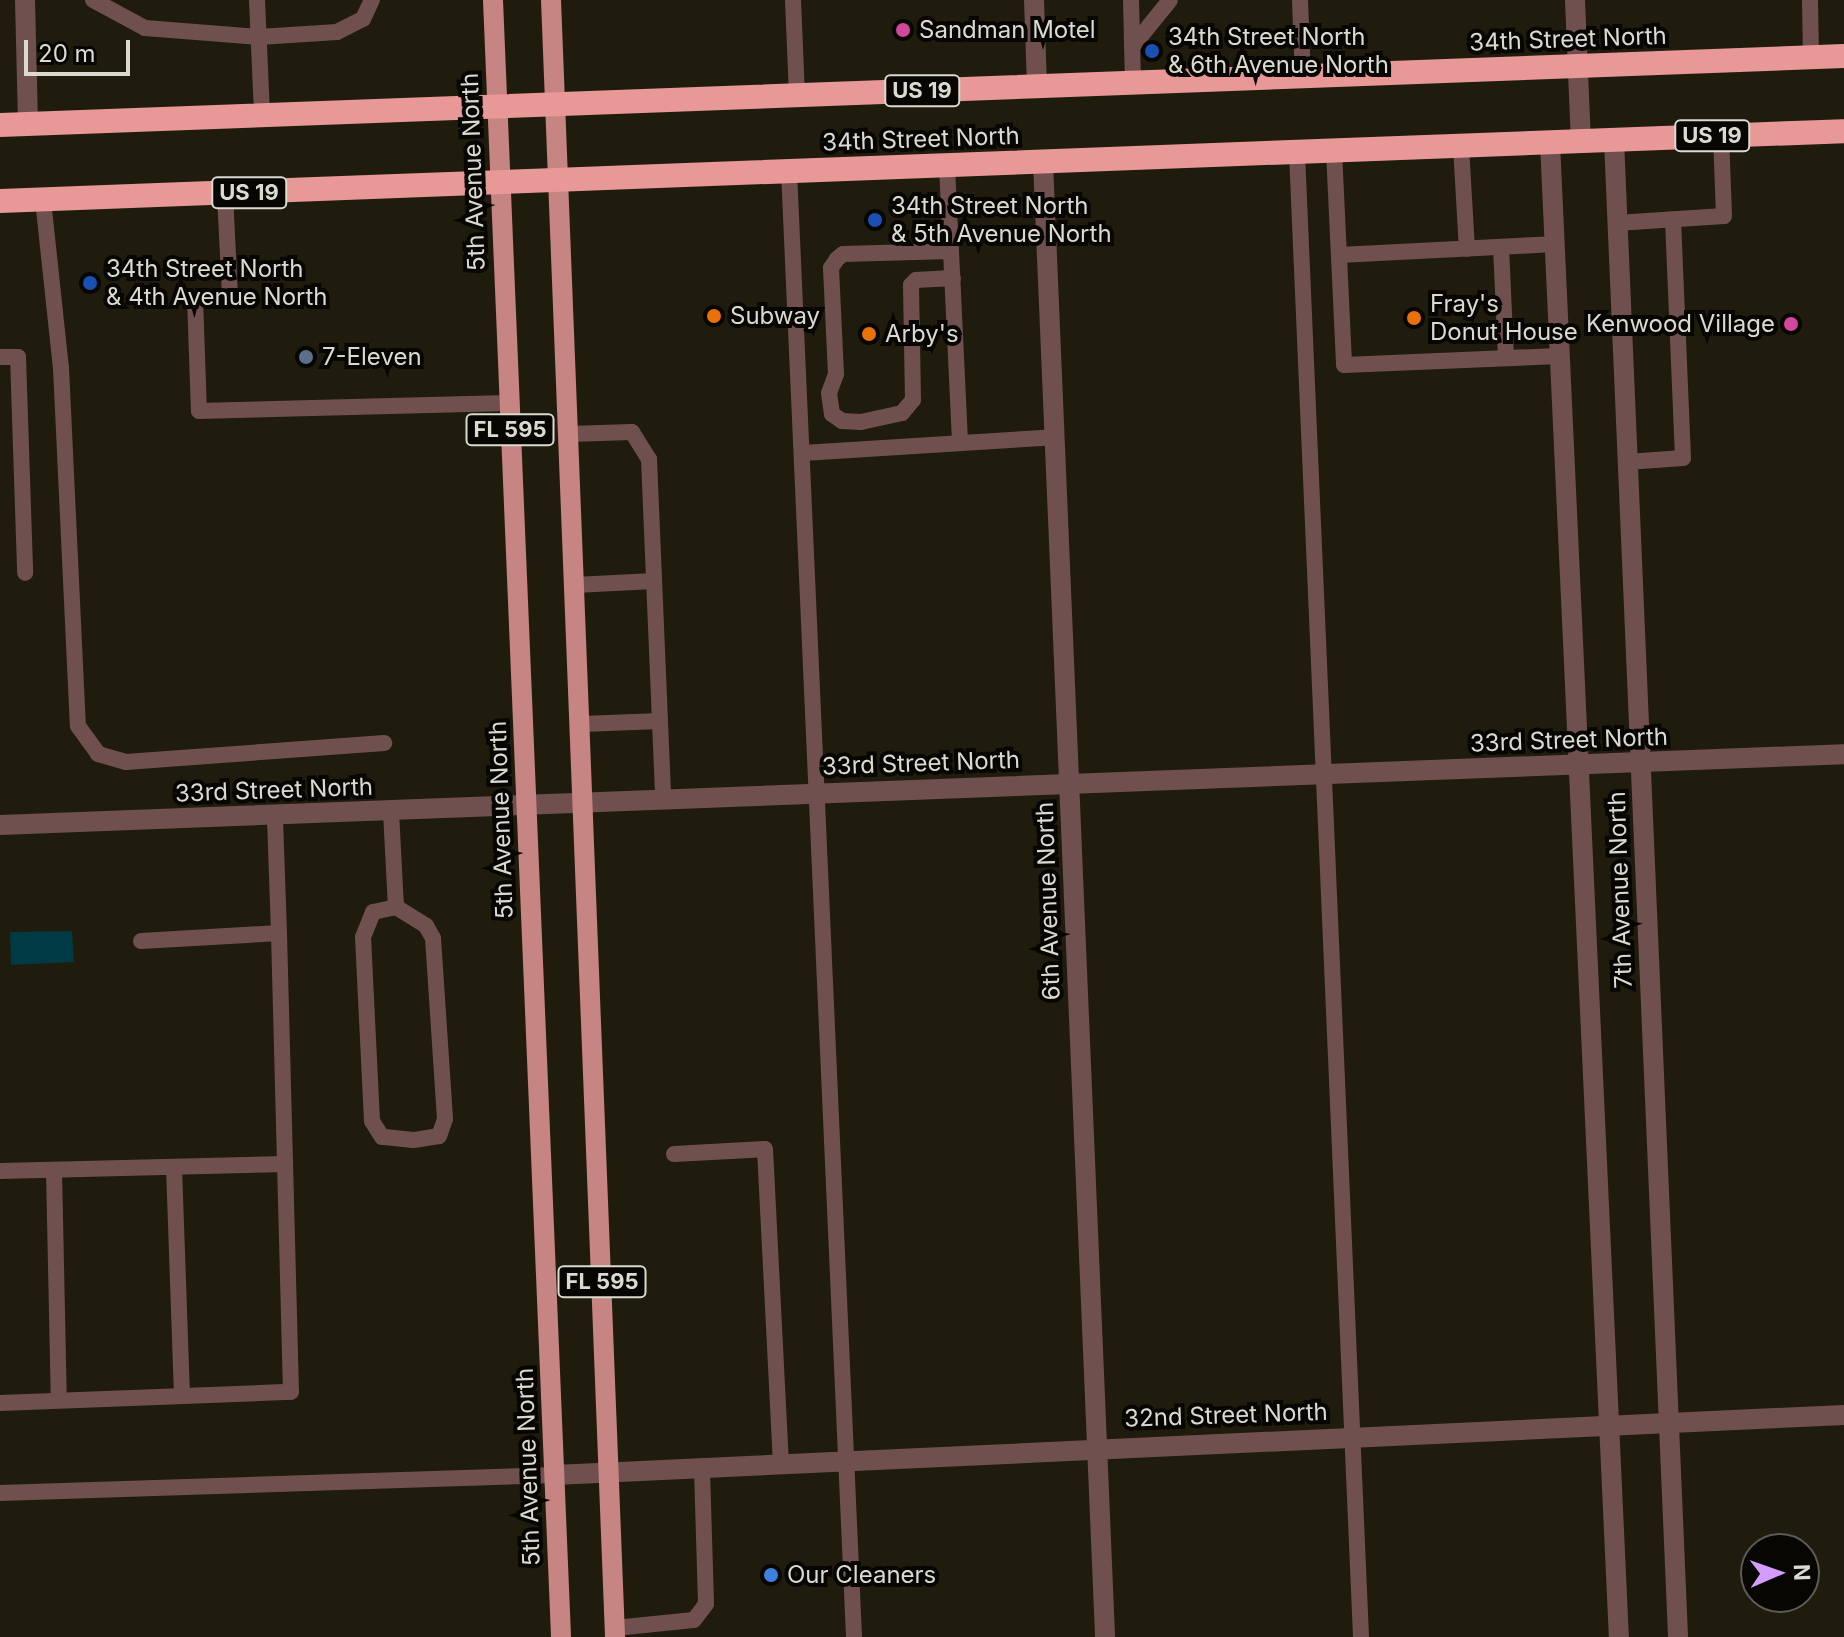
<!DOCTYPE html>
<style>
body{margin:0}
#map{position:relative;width:1844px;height:1637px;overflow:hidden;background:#1f1c0d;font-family:Inter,sans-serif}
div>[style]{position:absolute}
.water>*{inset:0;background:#003a45}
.lane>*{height:16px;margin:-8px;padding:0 8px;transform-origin:8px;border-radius:8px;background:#70504f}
.street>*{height:20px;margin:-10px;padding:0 10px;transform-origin:10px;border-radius:10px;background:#70504f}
.primary>*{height:20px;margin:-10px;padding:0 10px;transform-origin:10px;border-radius:10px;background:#c68482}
.highway>*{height:24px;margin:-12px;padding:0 12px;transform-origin:12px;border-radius:12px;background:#e89896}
.dots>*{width:22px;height:22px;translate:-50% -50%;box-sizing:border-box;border:4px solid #070603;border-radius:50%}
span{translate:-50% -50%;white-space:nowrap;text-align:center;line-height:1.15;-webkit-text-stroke:8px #070603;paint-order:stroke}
.shield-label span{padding:2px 6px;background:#070603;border:2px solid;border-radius:6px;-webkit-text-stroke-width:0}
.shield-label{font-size:22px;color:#dbdad0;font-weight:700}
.poi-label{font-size:24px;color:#dbdad0}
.left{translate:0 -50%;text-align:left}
.right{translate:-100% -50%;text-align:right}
.street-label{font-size:24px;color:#dbdad0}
.north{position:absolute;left:1740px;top:1533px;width:80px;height:80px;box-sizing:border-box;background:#070603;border:2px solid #5c5b55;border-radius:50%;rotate:88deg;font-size:22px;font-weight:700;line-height:32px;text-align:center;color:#dbdad0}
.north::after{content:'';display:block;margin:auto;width:28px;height:36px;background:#d49cfb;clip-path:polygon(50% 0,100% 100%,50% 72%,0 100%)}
.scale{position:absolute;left:24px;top:40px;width:106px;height:36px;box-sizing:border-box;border:4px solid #dbdad0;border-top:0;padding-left:10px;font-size:24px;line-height:28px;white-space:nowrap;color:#dbdad0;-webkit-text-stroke:6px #070603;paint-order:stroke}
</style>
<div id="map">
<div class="water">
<div style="clip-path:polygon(72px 931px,74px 962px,11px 965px,10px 932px)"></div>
</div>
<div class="lane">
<div style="left:93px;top:0;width:59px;rotate:28.3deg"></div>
<div style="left:145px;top:28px;width:114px;rotate:4.5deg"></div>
<div style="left:259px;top:37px;width:78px;rotate:-3.7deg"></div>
<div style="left:337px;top:32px;width:29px;rotate:-27deg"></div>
<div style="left:363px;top:19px;width:21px;rotate:-65deg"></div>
<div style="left:257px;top:0;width:116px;rotate:87.5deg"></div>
<div style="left:793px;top:0;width:95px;rotate:87.6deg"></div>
<div style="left:1131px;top:0;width:83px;rotate:88.6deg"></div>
<div style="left:1300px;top:0;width:77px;rotate:87.8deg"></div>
<div style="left:1810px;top:0;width:57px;rotate:89deg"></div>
<div style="left:1132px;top:47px;width:60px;rotate:-51deg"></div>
<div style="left:1461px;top:146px;width:103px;rotate:86.7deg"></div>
<div style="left:1334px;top:151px;width:214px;rotate:87.3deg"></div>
<div style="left:1344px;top:365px;width:215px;rotate:-2.4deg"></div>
<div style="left:1297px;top:153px;width:1485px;rotate:87.53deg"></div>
<div style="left:947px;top:166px;width:277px;rotate:87.3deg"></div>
<div style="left:789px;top:171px;width:1467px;rotate:87.46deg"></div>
<div style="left:225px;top:194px;width:104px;rotate:87.2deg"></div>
<div style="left:230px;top:298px;width:35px;rotate:180deg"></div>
<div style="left:195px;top:298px;width:113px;rotate:88deg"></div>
<div style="left:199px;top:411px;width:309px;rotate:-1.5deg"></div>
<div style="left:43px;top:200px;width:169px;rotate:83.9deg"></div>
<div style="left:61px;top:368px;width:358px;rotate:87.3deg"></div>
<div style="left:78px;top:726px;width:34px;rotate:54deg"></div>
<div style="left:98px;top:754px;width:29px;rotate:16deg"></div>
<div style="left:126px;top:762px;width:259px;rotate:-4.2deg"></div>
<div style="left:1617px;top:223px;width:107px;rotate:-3.7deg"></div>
<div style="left:1724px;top:216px;width:80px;rotate:-92.1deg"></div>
<div style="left:1501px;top:247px;width:111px;rotate:87.4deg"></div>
<div style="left:951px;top:251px;width:108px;rotate:178.4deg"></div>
<div style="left:843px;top:254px;width:8px;rotate:140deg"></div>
<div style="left:837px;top:259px;width:11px;rotate:124deg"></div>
<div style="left:831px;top:268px;width:106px;rotate:87.3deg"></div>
<div style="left:836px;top:374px;width:20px;rotate:110deg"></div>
<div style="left:829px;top:393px;width:21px;rotate:82deg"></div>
<div style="left:832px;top:414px;width:12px;rotate:35deg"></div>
<div style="left:842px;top:421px;width:19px;rotate:3deg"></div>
<div style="left:861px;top:422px;width:42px;rotate:-12.4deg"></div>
<div style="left:902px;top:413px;width:17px;rotate:-50deg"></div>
<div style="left:913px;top:400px;width:115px;rotate:-91deg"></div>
<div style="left:911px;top:285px;width:7px;rotate:-45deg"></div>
<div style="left:916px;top:280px;width:37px;rotate:-3deg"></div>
<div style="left:1339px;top:255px;width:215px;rotate:-2.9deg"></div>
<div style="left:0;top:357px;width:18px"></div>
<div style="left:18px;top:357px;width:216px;rotate:88.1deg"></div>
<div style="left:568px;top:434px;width:64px;rotate:-1.8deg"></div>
<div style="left:632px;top:432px;width:32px;rotate:58deg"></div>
<div style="left:649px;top:459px;width:340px;rotate:87.6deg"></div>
<div style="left:803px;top:453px;width:252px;rotate:-3.6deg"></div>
<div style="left:1627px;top:462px;width:56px;rotate:-4.1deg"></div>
<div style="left:1683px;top:458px;width:239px;rotate:-92.4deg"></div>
<div style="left:575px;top:585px;width:79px;rotate:-2.9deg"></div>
<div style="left:582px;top:724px;width:78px;rotate:-2.2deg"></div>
<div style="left:391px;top:812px;width:95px;rotate:87deg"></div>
<div style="left:396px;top:907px;width:36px;rotate:32deg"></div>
<div style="left:426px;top:926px;width:14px;rotate:60deg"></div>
<div style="left:433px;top:938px;width:181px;rotate:86.2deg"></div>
<div style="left:445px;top:1119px;width:18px;rotate:109deg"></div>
<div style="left:439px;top:1136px;width:26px;rotate:171deg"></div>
<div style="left:413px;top:1140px;width:31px;rotate:-174deg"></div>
<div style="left:382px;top:1137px;width:19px;rotate:-122deg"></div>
<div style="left:372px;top:1121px;width:184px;rotate:-92.8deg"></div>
<div style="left:363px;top:937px;width:27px;rotate:-68deg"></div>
<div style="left:373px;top:912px;width:24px;rotate:-12deg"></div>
<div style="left:141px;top:941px;width:138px;rotate:-3.3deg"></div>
<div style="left:279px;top:933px;width:115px;rotate:-92deg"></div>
<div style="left:674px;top:1154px;width:91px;rotate:-3.1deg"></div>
<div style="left:765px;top:1149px;width:317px;rotate:87.1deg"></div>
<div style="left:174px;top:1167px;width:229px;rotate:88deg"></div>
<div style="left:54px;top:1170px;width:230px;rotate:88.8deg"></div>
<div style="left:0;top:1171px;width:285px;rotate:-1.4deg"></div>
<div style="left:0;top:1403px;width:291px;rotate:-2.2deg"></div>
<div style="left:291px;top:1392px;width:459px;rotate:-91.5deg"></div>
<div style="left:0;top:1493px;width:555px;rotate:-1.86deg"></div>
<div style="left:615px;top:1628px;width:79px;rotate:-5.8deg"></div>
<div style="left:694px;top:1620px;width:20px;rotate:-53deg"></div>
<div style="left:706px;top:1604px;width:134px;rotate:-91.7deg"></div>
</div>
<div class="street">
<div style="left:25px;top:0;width:124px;rotate:88.6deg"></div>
<div style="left:1034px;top:0;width:87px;rotate:88deg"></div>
<div style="left:1575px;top:0;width:142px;rotate:87.6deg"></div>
<div style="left:1614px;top:140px;width:1498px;rotate:87.55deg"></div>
<div style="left:1550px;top:143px;width:1496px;rotate:87.36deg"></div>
<div style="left:1043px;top:162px;width:1476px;rotate:87.59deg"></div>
<div style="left:0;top:825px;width:1845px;rotate:-2.2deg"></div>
<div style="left:555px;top:1475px;width:1290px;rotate:-2.67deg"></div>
</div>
<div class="primary">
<div style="left:493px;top:0;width:1638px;rotate:87.62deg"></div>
<div style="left:551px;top:0;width:1638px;rotate:87.76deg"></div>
</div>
<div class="highway">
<div style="left:0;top:125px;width:1845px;rotate:-2.14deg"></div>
<div style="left:0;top:201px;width:1845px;rotate:-2.17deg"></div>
</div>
<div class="dots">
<div style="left:903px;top:30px;background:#d1479c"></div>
<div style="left:1152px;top:51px;background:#1a4fb4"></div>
<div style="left:875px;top:220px;background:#1a4fb4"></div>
<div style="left:90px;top:283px;background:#1a4fb4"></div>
<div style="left:714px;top:316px;background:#e8710a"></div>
<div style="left:1414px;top:318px;background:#e8710a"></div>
<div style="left:1791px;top:324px;background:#d1479c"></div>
<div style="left:869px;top:334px;background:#e8710a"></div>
<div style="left:306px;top:357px;background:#5c6f8a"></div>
<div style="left:771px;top:1575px;background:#3f7fe0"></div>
</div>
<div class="shield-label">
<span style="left:922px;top:91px">US 19</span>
<span style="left:1712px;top:136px">US 19</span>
<span style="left:249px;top:193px">US 19</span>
<span style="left:510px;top:430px">FL 595</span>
<span style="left:602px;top:1282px">FL 595</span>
</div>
<div class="poi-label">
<span class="left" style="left:919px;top:30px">Sandman Motel</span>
<span class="left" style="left:1168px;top:51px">34th Street North<br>&amp; 6th Avenue North</span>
<span class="left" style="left:891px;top:220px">34th Street North<br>&amp; 5th Avenue North</span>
<span class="left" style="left:106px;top:283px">34th Street North<br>&amp; 4th Avenue North</span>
<span class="left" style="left:1430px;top:318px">Fray's<br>Donut House</span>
<span class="left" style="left:730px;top:316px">Subway</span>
<span class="right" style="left:1775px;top:324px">Kenwood Village</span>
<span class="left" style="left:885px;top:334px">Arby's</span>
<span class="left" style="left:322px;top:357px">7-Eleven</span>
<span class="left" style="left:787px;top:1575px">Our Cleaners</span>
</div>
<div class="street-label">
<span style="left:1568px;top:39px;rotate:-2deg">34th Street North</span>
<span style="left:921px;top:139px;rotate:-2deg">34th Street North</span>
<span style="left:473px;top:172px;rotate:-92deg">5th Avenue North</span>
<span style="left:1569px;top:740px;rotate:-2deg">33rd Street North</span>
<span style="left:921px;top:763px;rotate:-2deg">33rd Street North</span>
<span style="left:274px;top:790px;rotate:-2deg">33rd Street North</span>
<span style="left:501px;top:820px;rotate:-92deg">5th Avenue North</span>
<span style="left:1620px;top:890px;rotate:-92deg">7th Avenue North</span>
<span style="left:1048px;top:901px;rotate:-92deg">6th Avenue North</span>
<span style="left:1226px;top:1415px;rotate:-2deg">32nd Street North</span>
<span style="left:528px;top:1467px;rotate:-92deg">5th Avenue North</span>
</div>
<div class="north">N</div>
<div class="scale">20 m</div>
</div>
